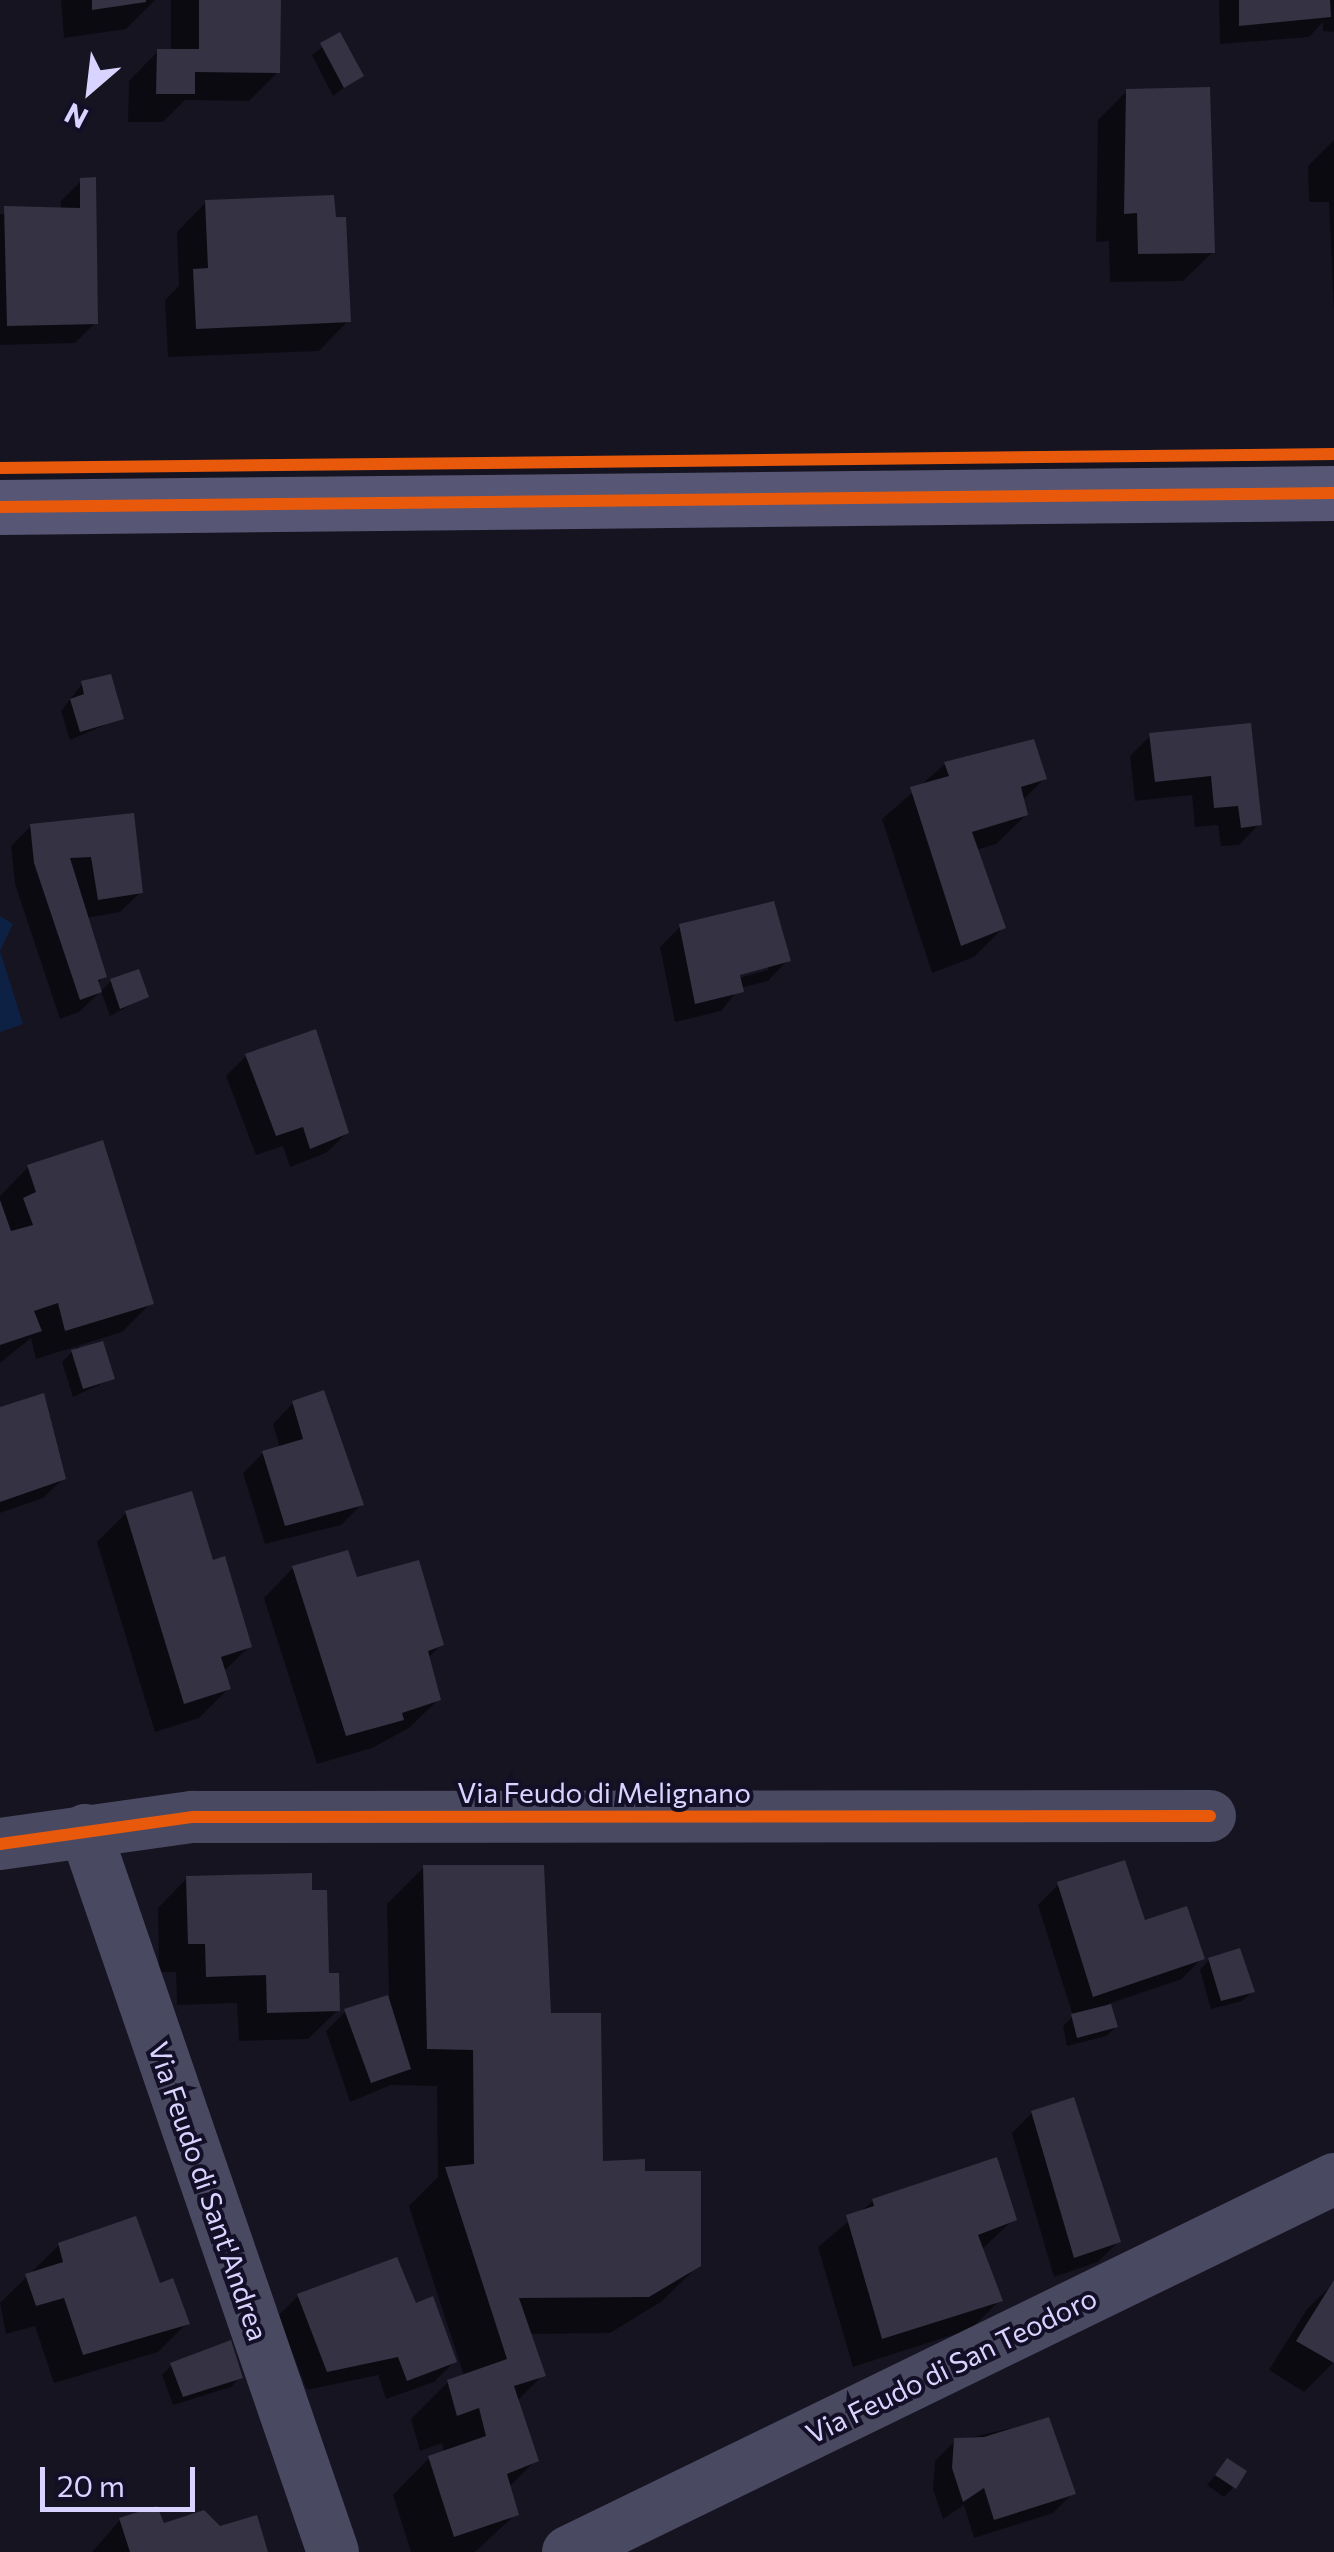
<!DOCTYPE html>
<style>
body{margin:0}
#map{position:relative;width:1334px;height:2552px;overflow:hidden;background:#161421;font-family:Commissioner,sans-serif}
div>[style]{position:absolute}
.water>*{inset:0;background:#0d2144}
.shadow>*{inset:0;background:#0007}
.building>*{inset:0;background:#343243}
.street>*{height:52px;margin:-26px;padding:0 26px;transform-origin:26px;border-radius:26px;background:#4a4962}
.secondary>*{height:55px;margin:-27.5px;padding:0 27.5px;transform-origin:27.5px;border-radius:27.5px;background:#575674}
.cycleway>*{height:12px;margin:-6px;padding:0 6px;transform-origin:6px;border-radius:6px;background:#e8590c}
span{translate:-50% -50%;white-space:nowrap;text-align:center;line-height:1.15;-webkit-text-stroke:8px #130f26;paint-order:stroke}
.street-label{font-size:28px;color:#d9d4ff}
.north{position:absolute;left:40px;top:40px;width:100px;height:100px;-webkit-text-stroke:8px #130f26;paint-order:stroke;rotate:208deg;font-size:28px;font-weight:700;line-height:40px;text-align:center;color:#d9d4ff}
.north::after{content:'';display:block;margin:auto;width:35px;height:45px;background:#d9d4ff;clip-path:polygon(50% 0,100% 100%,50% 72%,0 100%)}
.scale{position:absolute;left:40px;top:2467px;width:155px;height:45px;box-sizing:border-box;border:5px solid #d9d4ff;border-top:0;padding-left:12px;font-size:30px;line-height:35px;white-space:nowrap;color:#d9d4ff;-webkit-text-stroke:8px #130f26;paint-order:stroke}
</style>
<div id="map">
<div class="water">
<div style="clip-path:polygon(0 916px,13px 924px,0 951px,23px 1024px,0 1032px)"></div>
</div>
<div class="shadow">
<div style="clip-path:polygon(61px 0,155px 0,126px 29px,64px 38px)"></div>
<div style="clip-path:polygon(171px 0,279px 0,278px 72px,249px 101px,185px 100px,163px 122px,128px 122px,129px 81px,158px 51px,171px 51px)"></div>
<div style="clip-path:polygon(1219px 0,1334px 0,1334px 32px,1323px 31px,1323px 22px,1309px 37px,1220px 44px)"></div>
<div style="clip-path:polygon(339px 35px,361px 75px,333px 96px,312px 55px)"></div>
<div style="clip-path:polygon(1127px 91px,1213px 252px,1183px 281px,1110px 282px,1109px 241px,1096px 242px,1098px 120px)"></div>
<div style="clip-path:polygon(1334px 140px,1334px 313px,1329px 202px,1309px 202px,1308px 166px)"></div>
<div style="clip-path:polygon(81px 181px,95px 323px,75px 343px,0 345px,0 214px,61px 210px,61px 201px)"></div>
<div style="clip-path:polygon(206px 202px,348px 321px,319px 351px,168px 357px,165px 300px,179px 286px,177px 232px)"></div>
<div style="clip-path:polygon(82px 684px,121px 718px,70px 740px,61px 711px)"></div>
<div style="clip-path:polygon(1248px 726px,1259px 824px,1239px 845px,1221px 846px,1218px 825px,1195px 827px,1192px 795px,1135px 801px,1130px 756px,1150px 736px)"></div>
<div style="clip-path:polygon(945px 764px,1044px 779px,1022px 801px,1026px 815px,996px 844px,976px 850px,1003px 928px,974px 957px,932px 973px,882px 819px)"></div>
<div style="clip-path:polygon(131px 816px,141px 892px,120px 912px,86px 918px,104px 976px,97px 984px,100px 992px,79px 1012px,60px 1019px,15px 884px,11px 846px,31px 826px)"></div>
<div style="clip-path:polygon(evenodd,680px 927px,788px 960px,768px 981px,740px 988px,721px 1011px,675px 1022px,660px 947px,680px 927px,768px 965px,768px 970px,728px 981px,727px 976px,768px 965px)"></div>
<div style="clip-path:polygon(111px 981px,147px 996px,110px 1016px,101px 991px)"></div>
<div style="clip-path:polygon(246px 1056px,347px 1133px,326px 1153px,290px 1167px,283px 1146px,256px 1155px,226px 1076px)"></div>
<div style="clip-path:polygon(28px 1167px,151px 1303px,122px 1332px,36px 1359px,31px 1338px,0 1363px,0 1196px)"></div>
<div style="clip-path:polygon(78px 1346px,112px 1379px,73px 1397px,62px 1362px)"></div>
<div style="clip-path:polygon(293px 1403px,361px 1505px,341px 1525px,265px 1544px,243px 1473px,263px 1453px,280px 1448px,273px 1424px)"></div>
<div style="clip-path:polygon(0 1410px,64px 1478px,43px 1498px,0 1513px)"></div>
<div style="clip-path:polygon(126px 1513px,212px 1563px,250px 1646px,223px 1672px,228px 1689px,199px 1718px,155px 1732px,97px 1542px)"></div>
<div style="clip-path:polygon(293px 1568px,355px 1580px,441px 1645px,428px 1658px,439px 1699px,409px 1728px,372px 1748px,317px 1764px,264px 1598px)"></div>
<div style="clip-path:polygon(424px 1867px,549px 2015px,601px 2164px,643px 2173px,699px 2265px,661px 2302px,610px 2333px,529px 2334px,543px 2375px,517px 2401px,536px 2460px,508px 2488px,516px 2514px,475px 2552px,411px 2552px,393px 2495px,429px 2458px,444px 2453px,442px 2443px,420px 2451px,411px 2419px,448px 2382px,464px 2376px,409px 2206px,438px 2177px,437px 2086px,391px 2085px,350px 2102px,326px 2031px,346px 2011px,389px 1997px,387px 1904px)"></div>
<div style="clip-path:polygon(187px 1878px,326px 1976px,338px 2010px,308px 2039px,239px 2041px,237px 2003px,177px 2005px,176px 1972px,159px 1972px,158px 1908px)"></div>
<div style="clip-path:polygon(1058px 1885px,1144px 1923px,1202px 1958px,1182px 1979px,1108px 2004px,1116px 2027px,1106px 2036px,1067px 2046px,1063px 2026px,1073px 2016px,1038px 1905px)"></div>
<div style="clip-path:polygon(1209px 1960px,1252px 1992px,1242px 2001px,1211px 2009px,1200px 1970px)"></div>
<div style="clip-path:polygon(1032px 2113px,1118px 2242px,1098px 2262px,1054px 2277px,1012px 2133px)"></div>
<div style="clip-path:polygon(873px 2201px,1014px 2219px,981px 2250px,1000px 2300px,971px 2329px,853px 2367px,818px 2247px)"></div>
<div style="clip-path:polygon(59px 2245px,187px 2323px,158px 2352px,54px 2383px,35px 2326px,6px 2334px,0 2303px)"></div>
<div style="clip-path:polygon(1334px 2283px,1334px 2362px,1304px 2392px,1269px 2370px,1307px 2309px)"></div>
<div style="clip-path:polygon(298px 2296px,414px 2306px,454px 2362px,434px 2382px,386px 2399px,378px 2375px,307px 2390px,278px 2316px)"></div>
<div style="clip-path:polygon(172px 2365px,240px 2377px,231px 2387px,173px 2405px,162px 2375px)"></div>
<div style="clip-path:polygon(1047px 2420px,1073px 2493px,1053px 2513px,974px 2538px,964px 2505px,943px 2519px,933px 2489px,935px 2461px,955px 2441px)"></div>
<div style="clip-path:polygon(1227px 2461px,1234px 2487px,1224px 2497px,1207px 2485px)"></div>
<div style="clip-path:polygon(120px 2520px,219px 2528px,265px 2552px,92px 2552px)"></div>
</div>
<div class="building">
<div style="clip-path:polygon(92px 0,146px 0,146px 2px,92px 10px)"></div>
<div style="clip-path:polygon(199px 0,281px 0,280px 73px,195px 72px,195px 94px,156px 94px,157px 49px,199px 49px)"></div>
<div style="clip-path:polygon(1239px 0,1330px 0,1331px 17px,1239px 26px)"></div>
<div style="clip-path:polygon(340px 32px,364px 76px,344px 88px,320px 43px)"></div>
<div style="clip-path:polygon(1210px 87px,1215px 253px,1138px 254px,1137px 213px,1124px 214px,1126px 89px)"></div>
<div style="clip-path:polygon(96px 177px,98px 324px,7px 326px,4px 206px,80px 208px,80px 178px)"></div>
<div style="clip-path:polygon(334px 195px,336px 217px,346px 217px,351px 322px,196px 329px,193px 269px,208px 268px,205px 200px)"></div>
<div style="clip-path:polygon(111px 674px,124px 719px,80px 732px,70px 699px,84px 694px,81px 681px)"></div>
<div style="clip-path:polygon(1251px 723px,1262px 825px,1241px 828px,1238px 806px,1214px 808px,1211px 776px,1155px 782px,1149px 733px)"></div>
<div style="clip-path:polygon(1034px 739px,1047px 779px,1021px 787px,1028px 815px,972px 832px,1006px 928px,961px 946px,910px 787px,949px 776px,944px 762px)"></div>
<div style="clip-path:polygon(134px 813px,143px 893px,98px 900px,91px 857px,70px 858px,107px 977px,98px 980px,102px 992px,80px 1000px,34px 863px,30px 824px)"></div>
<div style="clip-path:polygon(774px 901px,791px 961px,740px 975px,744px 992px,695px 1004px,679px 924px)"></div>
<div style="clip-path:polygon(139px 969px,149px 997px,120px 1009px,110px 979px)"></div>
<div style="clip-path:polygon(316px 1029px,349px 1133px,310px 1149px,303px 1127px,276px 1136px,245px 1054px)"></div>
<div style="clip-path:polygon(103px 1140px,154px 1304px,65px 1331px,58px 1303px,34px 1311px,42px 1331px,0 1345px,0 1200px,11px 1231px,33px 1225px,23px 1198px,36px 1192px,27px 1165px)"></div>
<div style="clip-path:polygon(103px 1341px,115px 1379px,83px 1389px,71px 1350px)"></div>
<div style="clip-path:polygon(324px 1390px,364px 1505px,285px 1526px,262px 1451px,303px 1439px,292px 1401px)"></div>
<div style="clip-path:polygon(44px 1393px,66px 1479px,0 1502px,0 1407px)"></div>
<div style="clip-path:polygon(192px 1491px,213px 1560px,225px 1556px,252px 1647px,221px 1657px,231px 1689px,184px 1704px,125px 1511px)"></div>
<div style="clip-path:polygon(348px 1550px,357px 1577px,419px 1560px,444px 1645px,428px 1651px,441px 1700px,402px 1713px,404px 1720px,346px 1736px,292px 1566px)"></div>
<div style="clip-path:polygon(1125px 1860px,1145px 1920px,1187px 1906px,1205px 1959px,1093px 1997px,1057px 1882px)"></div>
<div style="clip-path:polygon(423px 1865px,544px 1865px,551px 2013px,601px 2013px,603px 2161px,645px 2159px,645px 2171px,701px 2171px,701px 2266px,649px 2297px,519px 2298px,546px 2376px,514px 2386px,539px 2461px,507px 2474px,519px 2515px,454px 2537px,428px 2456px,486px 2436px,479px 2408px,457px 2416px,447px 2380px,507px 2359px,445px 2167px,474px 2164px,473px 2050px,427px 2049px)"></div>
<div style="clip-path:polygon(312px 1873px,312px 1890px,327px 1890px,329px 1973px,339px 1973px,340px 2011px,267px 2013px,266px 1975px,206px 1977px,205px 1944px,188px 1944px,186px 1876px)"></div>
<div style="clip-path:polygon(1240px 1948px,1255px 1992px,1221px 2001px,1208px 1958px)"></div>
<div style="clip-path:polygon(388px 1995px,411px 2069px,371px 2083px,344px 2009px)"></div>
<div style="clip-path:polygon(1111px 2004px,1118px 2027px,1077px 2038px,1071px 2014px)"></div>
<div style="clip-path:polygon(1074px 2097px,1121px 2242px,1074px 2258px,1031px 2111px)"></div>
<div style="clip-path:polygon(997px 2157px,1017px 2220px,978px 2235px,1003px 2301px,882px 2339px,846px 2215px,874px 2206px,872px 2199px)"></div>
<div style="clip-path:polygon(136px 2216px,160px 2283px,173px 2278px,190px 2324px,83px 2355px,64px 2298px,36px 2306px,25px 2274px,63px 2262px,58px 2243px)"></div>
<div style="clip-path:polygon(397px 2257px,416px 2303px,433px 2296px,457px 2362px,407px 2381px,398px 2357px,327px 2372px,297px 2294px)"></div>
<div style="clip-path:polygon(1334px 2280px,1334px 2363px,1296px 2341px)"></div>
<div style="clip-path:polygon(231px 2340px,243px 2378px,183px 2397px,170px 2363px)"></div>
<div style="clip-path:polygon(1049px 2417px,1076px 2494px,994px 2520px,984px 2488px,963px 2502px,952px 2468px,954px 2438px,984px 2437px)"></div>
<div style="clip-path:polygon(1227px 2458px,1247px 2471px,1236px 2489px,1215px 2475px)"></div>
<div style="clip-path:polygon(157px 2506px,164px 2523px,204px 2510px,220px 2526px,257px 2515px,268px 2552px,130px 2552px,119px 2518px)"></div>
</div>
<div class="street">
<div style="left:85px;top:1830px;width:763px;rotate:71.04deg"></div>
<div style="left:0;top:1844px;width:195px;rotate:-8deg"></div>
<div style="left:193px;top:1817px;width:1017px;rotate:-0.06deg"></div>
<div style="left:568px;top:2552px;width:852px;rotate:-25.96deg"></div>
</div>
<div class="secondary">
<div style="left:0;top:507px;width:1334px;rotate:-0.6deg"></div>
</div>
<div class="cycleway">
<div style="left:0;top:468px;width:1334px;rotate:-0.6deg"></div>
<div style="left:0;top:507px;width:1334px;rotate:-0.6deg"></div>
<div style="left:0;top:1844px;width:195px;rotate:-8deg"></div>
<div style="left:193px;top:1817px;width:1017px;rotate:-0.06deg"></div>
</div>
<div class="street-label">
<span style="left:604px;top:1792px">Via Feudo di Melignano</span>
<span style="left:209px;top:2191px;rotate:71deg">Via Feudo di Sant'Andrea</span>
<span style="left:951px;top:2365px;rotate:-26deg">Via Feudo di San Teodoro</span>
</div>
<div class="north">N</div>
<div class="scale">20 m</div>
</div>
